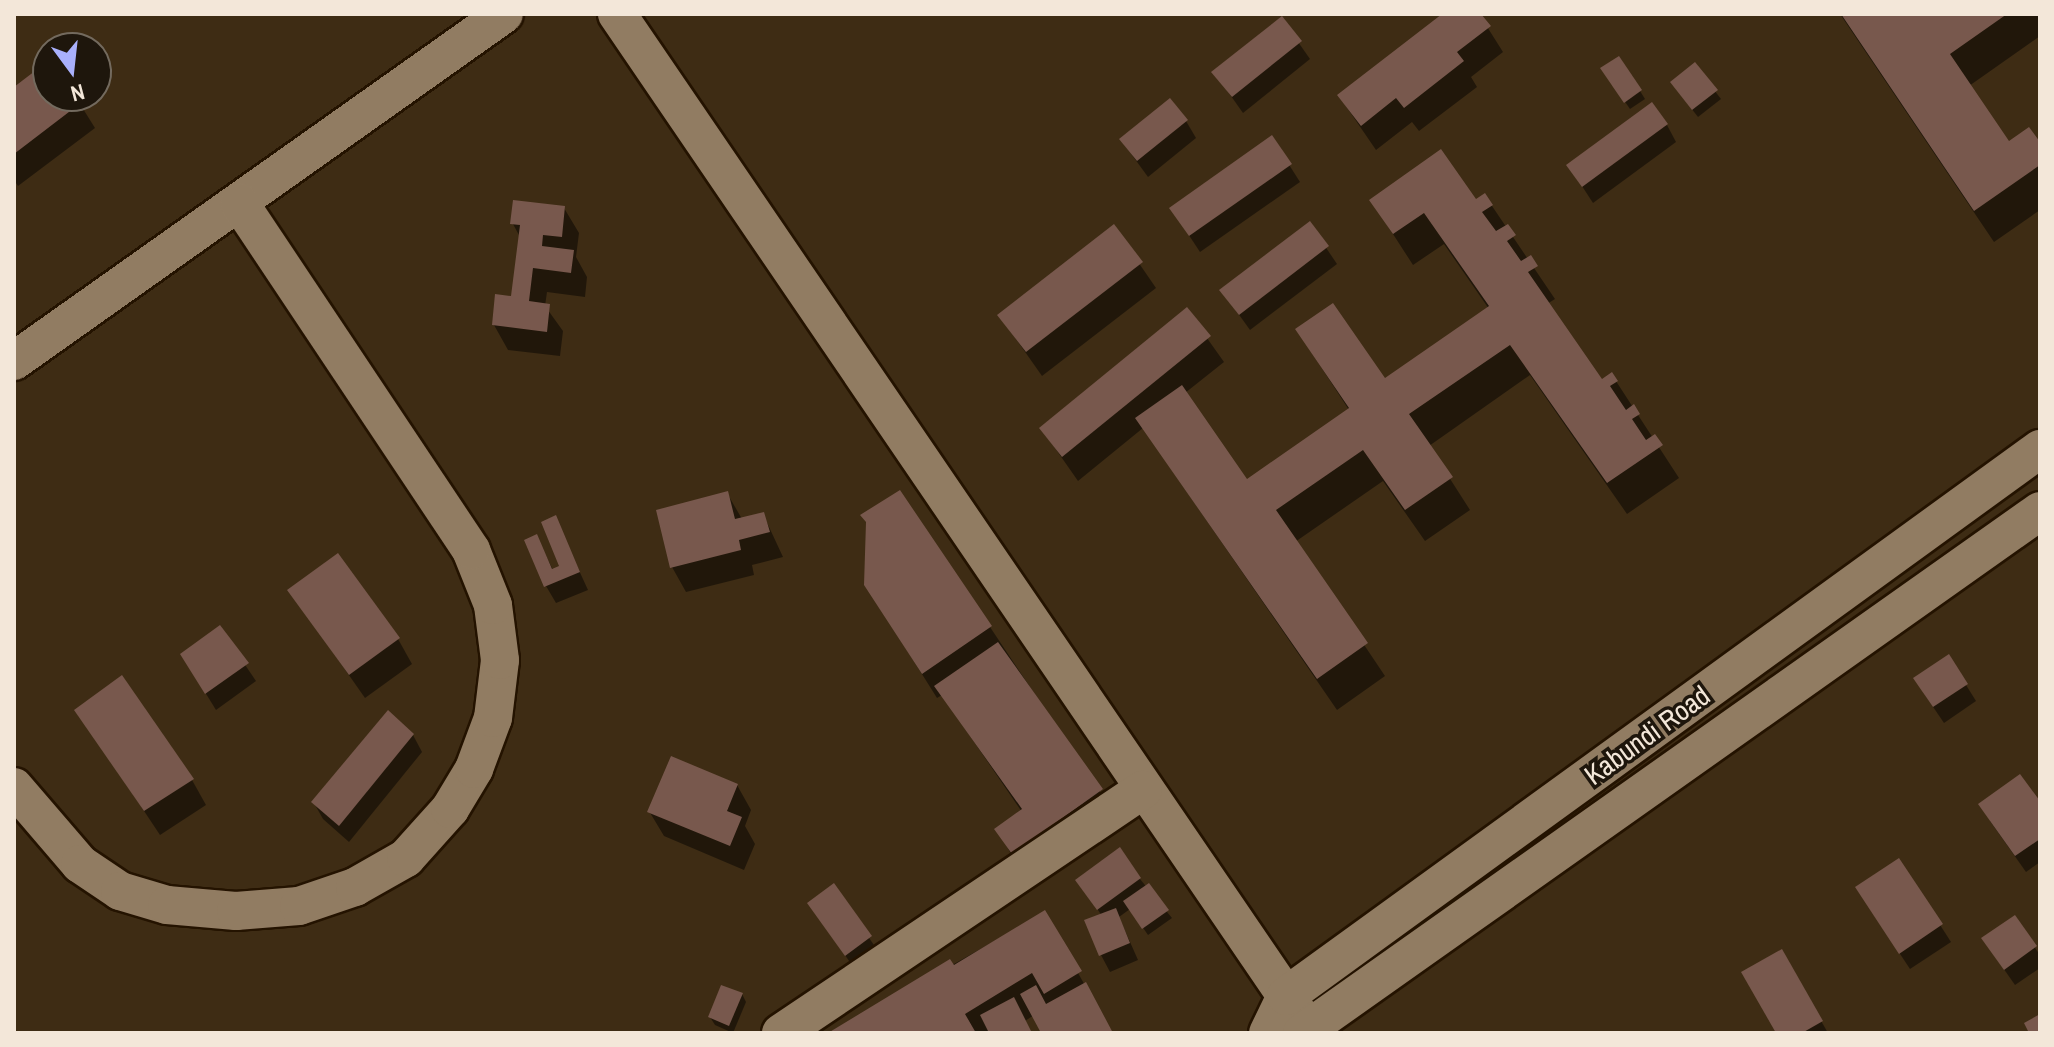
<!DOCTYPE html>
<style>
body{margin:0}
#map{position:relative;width:2054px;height:1047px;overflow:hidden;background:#3e2c14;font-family:"Archivo Narrow",sans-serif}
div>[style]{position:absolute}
.shadow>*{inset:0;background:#0007}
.building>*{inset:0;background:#78584d}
.roads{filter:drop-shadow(2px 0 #241300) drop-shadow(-2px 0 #241300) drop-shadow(0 2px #241300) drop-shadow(0 -2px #241300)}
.minor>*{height:38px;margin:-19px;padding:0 19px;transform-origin:19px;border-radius:19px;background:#917c62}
span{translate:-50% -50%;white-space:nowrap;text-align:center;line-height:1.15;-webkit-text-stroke:7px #1e160c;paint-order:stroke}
.street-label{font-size:28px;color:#f3e7d9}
.frame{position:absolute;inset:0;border:16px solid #f3e7d9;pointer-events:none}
.north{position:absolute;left:32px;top:32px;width:80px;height:80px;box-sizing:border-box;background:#1e160c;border:2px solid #736a5e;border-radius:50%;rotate:165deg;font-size:22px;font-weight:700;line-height:32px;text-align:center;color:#f3e7d9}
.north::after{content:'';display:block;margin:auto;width:28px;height:36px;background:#a9b0fc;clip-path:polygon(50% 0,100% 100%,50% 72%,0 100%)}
</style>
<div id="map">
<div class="shadow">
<div style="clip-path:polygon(1445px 14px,1479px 14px,1503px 52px,1471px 77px,1477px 87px,1419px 131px,1412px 122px,1376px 150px,1339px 96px)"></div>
<div style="clip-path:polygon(1840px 14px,2040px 14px,2040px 36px,1969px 86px,2008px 144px,2040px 146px,2040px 210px,1994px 242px)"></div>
<div style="clip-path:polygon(1282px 19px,1310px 59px,1243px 113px,1214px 72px)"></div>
<div style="clip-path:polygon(48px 64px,48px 96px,75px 96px,95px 128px,18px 186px,14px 180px,14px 89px)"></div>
<div style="clip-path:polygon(1694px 64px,1721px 99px,1698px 117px,1677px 90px)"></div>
<div style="clip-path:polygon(1608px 77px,1640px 91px,1645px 99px,1630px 109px)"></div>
<div style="clip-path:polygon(1186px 121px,1196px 138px,1148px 177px,1121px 140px)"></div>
<div style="clip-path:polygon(1667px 125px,1676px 142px,1593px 203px,1569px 166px)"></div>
<div style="clip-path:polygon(1272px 138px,1300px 182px,1200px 252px,1171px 208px)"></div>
<div style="clip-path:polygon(1371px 200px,1492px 206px,1555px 299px,1547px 304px,1602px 382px,1612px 375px,1679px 478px,1627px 514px,1530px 375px,1429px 446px,1470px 510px,1425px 541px,1383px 481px,1295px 542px,1385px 676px,1337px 710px,1143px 428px,1078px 481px,1041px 428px,1187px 310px,1224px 362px,1185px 393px,1246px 481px,1349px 410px,1297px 330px,1384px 381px,1489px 309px,1444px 244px,1413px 265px)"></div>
<div style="clip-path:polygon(564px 208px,579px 233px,576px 257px,587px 277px,585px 297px,547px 292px,545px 306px,563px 331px,560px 356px,508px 350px,494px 325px,513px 298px,520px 237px,513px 224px)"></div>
<div style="clip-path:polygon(1310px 224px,1337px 264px,1250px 330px,1222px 291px)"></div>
<div style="clip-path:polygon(1114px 227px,1156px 288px,1042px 376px,999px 315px)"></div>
<div style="clip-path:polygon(727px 493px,742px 519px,763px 514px,783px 557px,752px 565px,754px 575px,686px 592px,672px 567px)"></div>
<div style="clip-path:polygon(555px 518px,588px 590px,556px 603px,546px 586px,536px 536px,553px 570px,562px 567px)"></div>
<div style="clip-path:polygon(866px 585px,990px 627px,1120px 822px,1015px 861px,997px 829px,1022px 812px,942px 695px,937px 698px)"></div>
<div style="clip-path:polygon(290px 591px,398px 639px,412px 664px,365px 698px)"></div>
<div style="clip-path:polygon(220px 628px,256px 681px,216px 710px,192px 671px)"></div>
<div style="clip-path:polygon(1966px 685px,1976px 701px,1944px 723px,1925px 695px)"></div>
<div style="clip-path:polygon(77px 710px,192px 780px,206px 805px,160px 835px)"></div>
<div style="clip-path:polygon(413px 735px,422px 752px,349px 842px,323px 819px,314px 803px)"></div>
<div style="clip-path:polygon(737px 785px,751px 810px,745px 826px,755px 844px,744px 870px,664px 836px,649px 811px)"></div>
<div style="clip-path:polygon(2040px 805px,2040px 862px,2026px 872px,1990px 821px)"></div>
<div style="clip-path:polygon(1899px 861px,1951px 942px,1910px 969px,1867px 904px)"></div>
<div style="clip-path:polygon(1140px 879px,1172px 918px,1148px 935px,1130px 909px,1119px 917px,1138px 960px,1110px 972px,1101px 955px,1102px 916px,1078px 880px)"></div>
<div style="clip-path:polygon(834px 886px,880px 954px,856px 971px,809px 903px)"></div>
<div style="clip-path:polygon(1044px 913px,1112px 1033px,1043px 1033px,1034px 1015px,1025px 1021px,1031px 1033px,832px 1033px)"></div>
<div style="clip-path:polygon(2014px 918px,2040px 955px,2040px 968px,2015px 985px,1994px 955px)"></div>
<div style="clip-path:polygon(1781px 951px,1828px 1033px,1778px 1033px)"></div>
<div style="clip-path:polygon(742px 994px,746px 1002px,733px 1033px,715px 1025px,710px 1017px)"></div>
</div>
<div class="building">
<div style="clip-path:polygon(1442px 14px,1481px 14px,1491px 26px,1457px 52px,1464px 61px,1404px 108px,1396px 98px,1361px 126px,1337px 95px)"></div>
<div style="clip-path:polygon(1841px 14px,2007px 14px,1950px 54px,2009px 141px,2029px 127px,2040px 142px,2040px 165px,1974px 211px)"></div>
<div style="clip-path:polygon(1282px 16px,1302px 41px,1232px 97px,1211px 72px)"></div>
<div style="clip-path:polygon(1619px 56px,1642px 90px,1624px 103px,1600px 68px)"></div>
<div style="clip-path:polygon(48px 61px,48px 96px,77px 96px,82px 102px,14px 154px,14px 87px)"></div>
<div style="clip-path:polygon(1695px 62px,1718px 90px,1692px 110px,1670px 82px)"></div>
<div style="clip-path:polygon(1170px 98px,1188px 120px,1137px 161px,1119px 139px)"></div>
<div style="clip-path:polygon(1652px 102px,1668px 124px,1582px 187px,1566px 165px)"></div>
<div style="clip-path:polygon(1272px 135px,1292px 164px,1189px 236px,1169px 208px)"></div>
<div style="clip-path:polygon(1441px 149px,1476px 199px,1485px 193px,1493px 205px,1482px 212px,1496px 231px,1508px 224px,1516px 235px,1507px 241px,1521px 261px,1531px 255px,1538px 266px,1528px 272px,1602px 379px,1612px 372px,1618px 381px,1610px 386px,1626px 410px,1634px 404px,1640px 414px,1632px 419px,1646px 440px,1655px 434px,1663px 445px,1607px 483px,1510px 345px,1409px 414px,1453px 477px,1405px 510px,1363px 450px,1276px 510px,1368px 643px,1317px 679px,1135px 418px,1182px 385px,1247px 479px,1349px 408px,1295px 329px,1333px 303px,1385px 378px,1489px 306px,1424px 213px,1393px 234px,1369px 200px)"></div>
<div style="clip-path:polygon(513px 200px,565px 206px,562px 237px,543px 235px,542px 246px,574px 250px,571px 273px,533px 268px,529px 301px,550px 304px,547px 332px,492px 325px,495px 294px,511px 296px,520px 225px,510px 224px)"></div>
<div style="clip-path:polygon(1310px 221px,1329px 246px,1239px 315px,1219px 290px)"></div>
<div style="clip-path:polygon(1114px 224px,1143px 262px,1026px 352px,997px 315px)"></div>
<div style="clip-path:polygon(1187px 307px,1211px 336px,1062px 457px,1039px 428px)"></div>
<div style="clip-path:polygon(900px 490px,992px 626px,922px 674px,864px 585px,866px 522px,860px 515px)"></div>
<div style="clip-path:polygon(728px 491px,735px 519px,764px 512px,770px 532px,739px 540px,741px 550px,670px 568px,656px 510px)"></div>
<div style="clip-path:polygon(556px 515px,580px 572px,544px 587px,524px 540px,537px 534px,552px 569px,559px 566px,541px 522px)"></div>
<div style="clip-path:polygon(338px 553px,400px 638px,349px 675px,287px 590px)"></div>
<div style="clip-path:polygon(220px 625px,249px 663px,205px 694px,180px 654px)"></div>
<div style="clip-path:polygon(998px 642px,1103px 789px,1012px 854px,994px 829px,1022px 809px,934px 686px)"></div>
<div style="clip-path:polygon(1949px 654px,1968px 684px,1933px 707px,1913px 678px)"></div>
<div style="clip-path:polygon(122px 675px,194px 779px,144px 811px,74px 710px)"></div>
<div style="clip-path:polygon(388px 710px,414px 734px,339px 826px,311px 802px)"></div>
<div style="clip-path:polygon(671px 756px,738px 784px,727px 811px,742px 817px,730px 846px,647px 812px)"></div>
<div style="clip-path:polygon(2020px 774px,2040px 801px,2040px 839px,2015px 856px,1978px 804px)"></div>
<div style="clip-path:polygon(1120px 847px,1141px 878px,1097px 910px,1075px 880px)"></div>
<div style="clip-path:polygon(1899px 858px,1943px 924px,1899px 954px,1855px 887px)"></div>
<div style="clip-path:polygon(834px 883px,872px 936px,845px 956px,807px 903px)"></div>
<div style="clip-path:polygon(1149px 883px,1169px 910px,1142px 929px,1123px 901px)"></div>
<div style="clip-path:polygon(1116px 908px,1130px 943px,1099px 956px,1084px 920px)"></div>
<div style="clip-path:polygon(1045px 910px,1082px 971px,1044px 994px,1032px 973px,965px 1014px,976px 1033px,828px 1033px,950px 959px,954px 965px)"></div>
<div style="clip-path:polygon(2015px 915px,2037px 946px,2004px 970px,1981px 938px)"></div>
<div style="clip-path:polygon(1782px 949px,1823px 1021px,1802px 1033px,1776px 1033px,1741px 972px)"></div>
<div style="clip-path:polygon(1086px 982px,1113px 1033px,1041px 1033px,1020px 994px,1036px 985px,1046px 1004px)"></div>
<div style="clip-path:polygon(721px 985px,743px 993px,729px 1026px,708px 1017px)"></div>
<div style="clip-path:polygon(1014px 997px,1032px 1033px,989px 1033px,980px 1015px)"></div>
<div style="clip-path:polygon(2040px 1014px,2040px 1033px,2029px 1033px,2024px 1023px)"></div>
</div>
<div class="roads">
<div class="minor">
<div style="left:617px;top:14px;width:1231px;rotate:55.73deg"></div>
<div style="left:14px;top:361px;width:600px;rotate:-35.3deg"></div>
<div style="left:14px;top:787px;width:101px;rotate:49.4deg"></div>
<div style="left:80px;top:864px;width:48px;rotate:34deg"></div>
<div style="left:120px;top:891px;width:49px;rotate:16.6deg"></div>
<div style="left:167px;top:905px;width:69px;rotate:5deg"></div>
<div style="left:236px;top:911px;width:63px;rotate:-4.5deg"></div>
<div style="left:299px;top:906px;width:59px;rotate:-18.7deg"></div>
<div style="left:355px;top:887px;width:59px;rotate:-29.6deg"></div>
<div style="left:406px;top:858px;width:66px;rotate:-48.1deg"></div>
<div style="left:450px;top:809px;width:47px;rotate:-59deg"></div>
<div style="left:474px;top:769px;width:54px;rotate:-69.6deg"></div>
<div style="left:493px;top:718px;width:58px;rotate:-83.1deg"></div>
<div style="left:500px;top:660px;width:55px;rotate:-97.3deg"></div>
<div style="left:493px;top:605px;width:59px;rotate:-111.8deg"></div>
<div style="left:471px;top:550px;width:418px;rotate:-123.7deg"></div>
<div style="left:781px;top:1033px;width:436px;rotate:-33.9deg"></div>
<div style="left:1268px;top:1033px;width:41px;rotate:-64.1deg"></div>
<div style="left:1286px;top:996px;width:932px;rotate:-35.96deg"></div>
<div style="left:1302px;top:1033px;width:904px;rotate:-35.27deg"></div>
</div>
</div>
<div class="street-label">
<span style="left:1647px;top:735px;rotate:-36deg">Kabundi Road</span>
</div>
<div class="frame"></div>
<div class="north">N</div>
</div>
